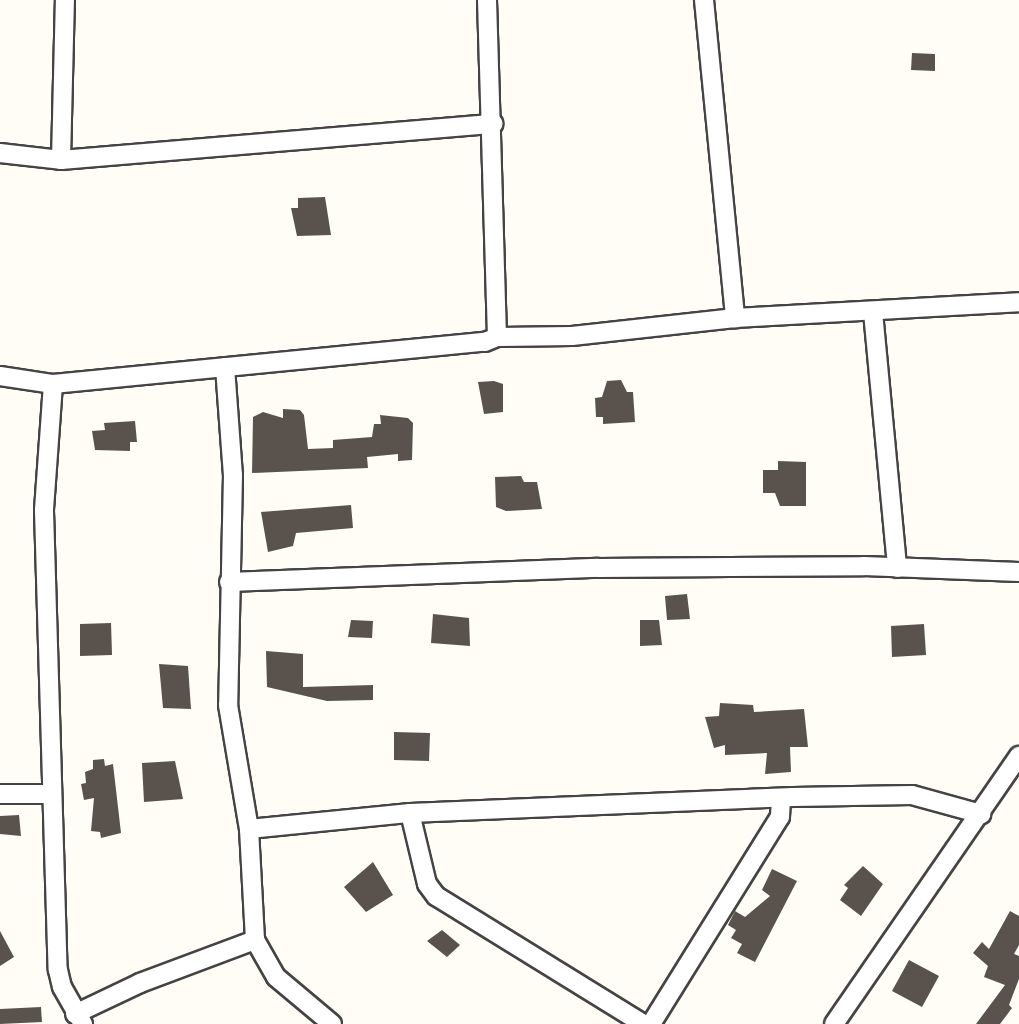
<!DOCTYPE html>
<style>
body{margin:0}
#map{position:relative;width:1019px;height:1024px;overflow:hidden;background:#fffdf5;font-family:Spectral,serif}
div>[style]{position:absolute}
.building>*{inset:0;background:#5a524d}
.roads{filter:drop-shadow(2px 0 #444) drop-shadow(-2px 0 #444) drop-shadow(0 2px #444) drop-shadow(0 -2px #444)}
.street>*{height:18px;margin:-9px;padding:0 9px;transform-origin:9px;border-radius:9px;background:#fff}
span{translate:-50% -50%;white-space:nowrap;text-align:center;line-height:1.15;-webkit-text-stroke:6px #fff;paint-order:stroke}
</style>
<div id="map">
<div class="building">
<div style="clip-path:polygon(912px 53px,935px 54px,935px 71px,911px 70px)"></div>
<div style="clip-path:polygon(325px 197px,331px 235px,297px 236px,291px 208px,298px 208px,298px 198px)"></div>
<div style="clip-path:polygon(621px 380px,627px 392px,633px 392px,635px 422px,603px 424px,603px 417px,596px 417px,595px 398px,602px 397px,607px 381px)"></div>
<div style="clip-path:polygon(494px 381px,503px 384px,503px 412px,484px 414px,478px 382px)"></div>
<div style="clip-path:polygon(283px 409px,300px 410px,304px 415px,308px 449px,333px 448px,333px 440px,372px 437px,374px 424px,381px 424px,380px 415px,408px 418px,413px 423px,412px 460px,398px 461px,398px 454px,367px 457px,368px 468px,252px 473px,253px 417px,263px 412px,283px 418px)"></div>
<div style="clip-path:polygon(135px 421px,137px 442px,130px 442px,130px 451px,95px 450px,92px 431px,105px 430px,104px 423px)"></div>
<div style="clip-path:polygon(778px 461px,806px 462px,806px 506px,780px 506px,775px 493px,763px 493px,763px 470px,778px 470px)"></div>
<div style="clip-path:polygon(521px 476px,524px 482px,537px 482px,542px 509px,506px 511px,496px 507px,495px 477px)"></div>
<div style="clip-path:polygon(351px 505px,353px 528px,296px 533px,293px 546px,268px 552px,261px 512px)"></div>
<div style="clip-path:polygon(687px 594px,690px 619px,667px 620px,665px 596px)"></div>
<div style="clip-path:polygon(433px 614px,469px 618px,470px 646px,431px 643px)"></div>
<div style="clip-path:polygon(351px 620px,373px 621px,372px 638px,348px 637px)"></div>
<div style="clip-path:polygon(640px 620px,659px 620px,662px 645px,640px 646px)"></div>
<div style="clip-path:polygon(111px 623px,112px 655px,80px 656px,80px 624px)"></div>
<div style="clip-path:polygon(924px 624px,926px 655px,892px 657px,891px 626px)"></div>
<div style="clip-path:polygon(266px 651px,303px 654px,303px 687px,373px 685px,373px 700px,327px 701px,267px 687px)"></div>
<div style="clip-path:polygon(159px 664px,188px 666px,191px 709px,163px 708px)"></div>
<div style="clip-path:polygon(720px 703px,753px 705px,754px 712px,804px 709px,808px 747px,790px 747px,791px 772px,765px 774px,767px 753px,725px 755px,725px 745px,714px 748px,705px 717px,719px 716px)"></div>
<div style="clip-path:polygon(394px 732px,430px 733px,429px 761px,394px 760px)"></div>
<div style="clip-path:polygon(104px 759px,105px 766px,113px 764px,121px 833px,101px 838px,100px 832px,91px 831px,94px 798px,84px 800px,81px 784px,86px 783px,85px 772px,93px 769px,93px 760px)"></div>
<div style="clip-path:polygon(175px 761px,183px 799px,144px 802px,142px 763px)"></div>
<div style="clip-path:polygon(19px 815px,21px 836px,0 834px,0 816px)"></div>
<div style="clip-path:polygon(373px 862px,393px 895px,366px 912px,344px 887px)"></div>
<div style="clip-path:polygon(863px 866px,883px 884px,861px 916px,840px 900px,848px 888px,844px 885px)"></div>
<div style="clip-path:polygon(772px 869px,797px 881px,755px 962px,737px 953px,742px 944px,731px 938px,736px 930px,728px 925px,735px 911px,745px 917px,770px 896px,762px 890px)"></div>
<div style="clip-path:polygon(1010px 911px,1019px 916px,1019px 945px,1014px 954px,1019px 956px,1019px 979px,1009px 1005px,1012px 1008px,1000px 1024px,976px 1024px,1005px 985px,984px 977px,988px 966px,973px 953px,982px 942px,989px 949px)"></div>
<div style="clip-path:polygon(442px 930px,460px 945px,447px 957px,427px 941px)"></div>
<div style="clip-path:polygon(0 931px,14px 957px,0 966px)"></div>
<div style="clip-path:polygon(909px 960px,939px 976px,922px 1007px,892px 991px)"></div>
<div style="clip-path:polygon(41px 1007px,42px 1022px,0 1024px,0 1009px)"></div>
</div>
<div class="roads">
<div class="street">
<div style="left:487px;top:0;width:337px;rotate:88.3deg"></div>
<div style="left:704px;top:0;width:320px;rotate:84.4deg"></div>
<div style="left:0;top:153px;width:61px;rotate:6.5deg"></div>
<div style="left:61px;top:160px;width:434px;rotate:-4.8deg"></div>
<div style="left:61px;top:160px;width:160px;rotate:-88.6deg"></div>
<div style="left:873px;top:312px;width:257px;rotate:84.6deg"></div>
<div style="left:225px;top:367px;width:108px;rotate:85.8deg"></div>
<div style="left:233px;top:475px;width:230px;rotate:91.2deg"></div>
<div style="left:228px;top:705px;width:126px;rotate:80.4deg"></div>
<div style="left:249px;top:829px;width:111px;rotate:86.9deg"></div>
<div style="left:255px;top:940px;width:43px;rotate:60.4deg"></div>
<div style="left:276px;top:977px;width:73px;rotate:40deg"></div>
<div style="left:0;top:376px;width:54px;rotate:8.6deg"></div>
<div style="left:53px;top:384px;width:434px;rotate:-5.6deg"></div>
<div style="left:485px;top:342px;width:13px;rotate:-23deg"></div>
<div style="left:497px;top:337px;width:75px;rotate:-0.8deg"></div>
<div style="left:572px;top:336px;width:164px;rotate:-6.3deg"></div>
<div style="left:735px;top:318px;width:284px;rotate:-3.2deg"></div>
<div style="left:53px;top:384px;width:127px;rotate:94.1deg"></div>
<div style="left:44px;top:511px;width:459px;rotate:88.3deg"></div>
<div style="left:58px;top:970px;width:17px;rotate:77deg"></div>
<div style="left:62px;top:987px;width:43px;rotate:60.4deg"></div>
<div style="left:229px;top:582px;width:369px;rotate:-2.2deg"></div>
<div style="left:598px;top:568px;width:266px;rotate:-0.4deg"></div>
<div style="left:864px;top:566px;width:155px;rotate:2.2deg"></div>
<div style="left:0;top:794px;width:50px"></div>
<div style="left:410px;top:813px;width:73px;rotate:76.5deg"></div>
<div style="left:427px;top:884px;width:15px;rotate:53deg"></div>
<div style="left:436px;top:896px;width:243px;rotate:31.7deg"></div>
<div style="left:249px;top:829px;width:162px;rotate:-5.7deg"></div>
<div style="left:410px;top:813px;width:383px;rotate:-2.4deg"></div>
<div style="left:793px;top:797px;width:119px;rotate:-1deg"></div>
<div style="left:912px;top:795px;width:72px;rotate:15.4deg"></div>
<div style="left:75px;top:1014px;width:72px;rotate:-25.5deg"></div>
<div style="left:140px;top:983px;width:123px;rotate:-20.5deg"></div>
<div style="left:651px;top:1024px;width:244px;rotate:-58.1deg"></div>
<div style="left:780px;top:817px;width:17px;rotate:-87deg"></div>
<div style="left:834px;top:1024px;width:326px;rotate:-55.4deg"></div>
</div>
</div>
</div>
